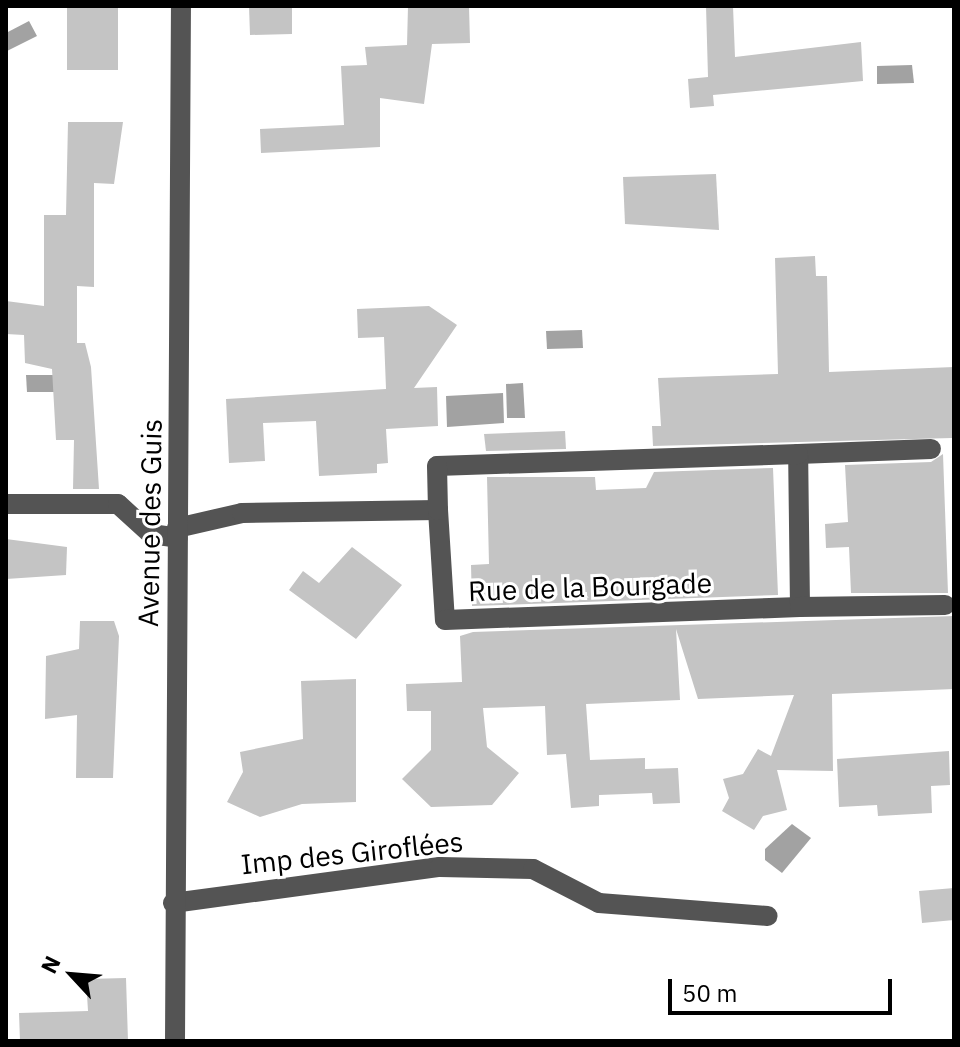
<!DOCTYPE html>
<meta charset="utf-8">
<style>
body{margin:0}
#map{position:relative;width:960px;height:1047px;overflow:hidden;background:#fff;font-family:"IBM Plex Sans",sans-serif}
div>[style]{position:absolute}
.water>*{inset:0;background:#a2a2a2}
.building>*{inset:0;background:#c4c4c4}
.minor>*{height:20px;margin:-10px;padding:0 10px;transform-origin:10px;border-radius:10px;background:#545454}
span{translate:-50% -50%;white-space:nowrap;text-align:center;line-height:1.15;-webkit-text-stroke:6px #fff;paint-order:stroke}
.street-label{font-size:28px;color:#000}
.frame{position:absolute;inset:0;border:8px solid #000;pointer-events:none}
.north{position:absolute;left:32px;top:935px;width:80px;height:80px;-webkit-text-stroke:6px #fff;paint-order:stroke;rotate:296deg;font-size:22px;font-weight:700;line-height:32px;text-align:center;color:#000}
.north::after{content:'';display:block;margin:auto;width:28px;height:36px;background:#000;clip-path:polygon(50% 0,100% 100%,50% 72%,0 100%)}
.scale{position:absolute;left:668px;top:979px;width:224px;height:36px;box-sizing:border-box;border:4px solid #000;border-top:0;padding-left:10px;font-size:24px;line-height:28px;white-space:nowrap;color:#000;-webkit-text-stroke:6px #fff;paint-order:stroke}
</style>
<div id="map">
<div class="water">
<div style="clip-path:polygon(29px 21px,37px 36px,7px 51px,6px 33px)"></div>
<div style="clip-path:polygon(912px 65px,914px 83px,877px 84px,877px 66px)"></div>
<div style="clip-path:polygon(582px 330px,583px 348px,547px 349px,546px 331px)"></div>
<div style="clip-path:polygon(26px 375px,59px 375px,60px 392px,27px 392px)"></div>
<div style="clip-path:polygon(523px 383px,525px 418px,507px 418px,506px 384px)"></div>
<div style="clip-path:polygon(503px 393px,504px 423px,447px 427px,446px 396px)"></div>
<div style="clip-path:polygon(792px 824px,811px 838px,782px 873px,765px 860px,765px 849px)"></div>
</div>
<div class="building">
<div style="clip-path:polygon(67px 6px,118px 6px,118px 70px,67px 70px)"></div>
<div style="clip-path:polygon(249px 6px,292px 6px,292px 34px,250px 35px)"></div>
<div style="clip-path:polygon(408px 6px,469px 6px,470px 43px,432px 44px,424px 104px,380px 98px,380px 147px,261px 153px,260px 129px,344px 125px,341px 66px,367px 65px,365px 47px,407px 45px)"></div>
<div style="clip-path:polygon(706px 6px,733px 6px,735px 57px,861px 42px,863px 81px,713px 95px,714px 106px,690px 108px,688px 79px,708px 77px)"></div>
<div style="clip-path:polygon(68px 122px,123px 122px,114px 184px,94px 183px,94px 287px,77px 286px,77px 343px,85px 343px,91px 367px,99px 489px,73px 489px,74px 440px,56px 440px,52px 369px,25px 363px,24px 335px,6px 334px,6px 301px,44px 306px,44px 215px,66px 215px)"></div>
<div style="clip-path:polygon(716px 174px,719px 230px,625px 224px,623px 177px)"></div>
<div style="clip-path:polygon(815px 256px,816px 276px,827px 276px,829px 372px,954px 367px,952px 438px,653px 446px,652px 426px,661px 426px,658px 378px,778px 374px,775px 258px)"></div>
<div style="clip-path:polygon(429px 306px,457px 325px,414px 388px,437px 387px,438px 426px,386px 429px,388px 463px,377px 464px,377px 473px,319px 476px,316px 421px,263px 423px,265px 461px,229px 463px,226px 399px,386px 389px,384px 337px,358px 338px,357px 309px)"></div>
<div style="clip-path:polygon(565px 431px,566px 449px,486px 451px,484px 434px)"></div>
<div style="clip-path:polygon(943px 454px,948px 593px,851px 593px,849px 547px,826px 548px,825px 524px,848px 522px,845px 465px,931px 462px)"></div>
<div style="clip-path:polygon(773px 468px,778px 595px,472px 606px,471px 565px,489px 564px,487px 477px,595px 477px,596px 490px,646px 488px,654px 472px)"></div>
<div style="clip-path:polygon(6px 539px,67px 547px,66px 575px,6px 579px)"></div>
<div style="clip-path:polygon(352px 547px,402px 585px,356px 639px,289px 590px,303px 571px,319px 583px)"></div>
<div style="clip-path:polygon(954px 616px,954px 689px,832px 694px,833px 771px,777px 770px,787px 810px,763px 816px,754px 830px,722px 811px,729px 798px,723px 779px,743px 774px,758px 749px,771px 756px,794px 695px,698px 699px,676px 629px,680px 700px,586px 704px,590px 760px,645px 758px,645px 769px,678px 768px,680px 803px,653px 804px,652px 793px,599px 795px,599px 806px,571px 808px,566px 754px,547px 755px,545px 706px,483px 708px,487px 747px,519px 773px,492px 805px,431px 807px,402px 779px,431px 750px,431px 711px,407px 711px,406px 684px,462px 682px,460px 636px,473px 632px)"></div>
<div style="clip-path:polygon(80px 621px,114px 621px,119px 636px,113px 778px,76px 778px,77px 715px,45px 719px,46px 656px,79px 649px)"></div>
<div style="clip-path:polygon(356px 679px,356px 802px,302px 804px,260px 817px,227px 802px,243px 772px,240px 752px,303px 739px,301px 681px)"></div>
<div style="clip-path:polygon(949px 751px,950px 785px,931px 786px,932px 813px,878px 816px,877px 805px,839px 807px,837px 759px)"></div>
<div style="clip-path:polygon(954px 888px,954px 920px,922px 923px,919px 891px)"></div>
<div style="clip-path:polygon(126px 978px,128px 1041px,20px 1041px,19px 1013px,88px 1011px,86px 979px)"></div>
</div>
<div class="minor">
<div style="left:798px;top:454px;width:133px;rotate:-2.2deg"></div>
<div style="left:6px;top:504px;width:112px"></div>
<div style="left:118px;top:504px;width:45px;rotate:42.3deg"></div>
<div style="left:151px;top:534px;width:27px;rotate:8deg"></div>
<div style="left:177px;top:528px;width:67px;rotate:-13deg"></div>
<div style="left:242px;top:513px;width:196px;rotate:-0.9deg"></div>
<div style="left:438px;top:510px;width:110px;rotate:86.4deg"></div>
<div style="left:445px;top:620px;width:355px;rotate:-2.1deg"></div>
<div style="left:800px;top:607px;width:153px;rotate:-90.7deg"></div>
<div style="left:798px;top:454px;width:361px;rotate:178.1deg"></div>
<div style="left:437px;top:466px;width:44px;rotate:88.7deg"></div>
<div style="left:800px;top:607px;width:145px;rotate:-0.8deg"></div>
<div style="left:173px;top:903px;width:269px;rotate:-7.7deg"></div>
<div style="left:440px;top:867px;width:93px;rotate:1.2deg"></div>
<div style="left:533px;top:869px;width:74px;rotate:27.3deg"></div>
<div style="left:599px;top:903px;width:169px;rotate:4.4deg"></div>
<div style="left:175px;top:1041px;width:1035px;rotate:-89.67deg"></div>
</div>
<div class="street-label">
<span style="left:150px;top:523px;rotate:-89deg">Avenue des Guis</span>
<span style="left:590px;top:587px;rotate:-2deg">Rue de la Bourgade</span>
<span style="left:352px;top:853px;rotate:-6deg">Imp des Giroflées</span>
</div>
<div class="frame"></div>
<div class="north">N</div>
<div class="scale">50 m</div>
</div>
